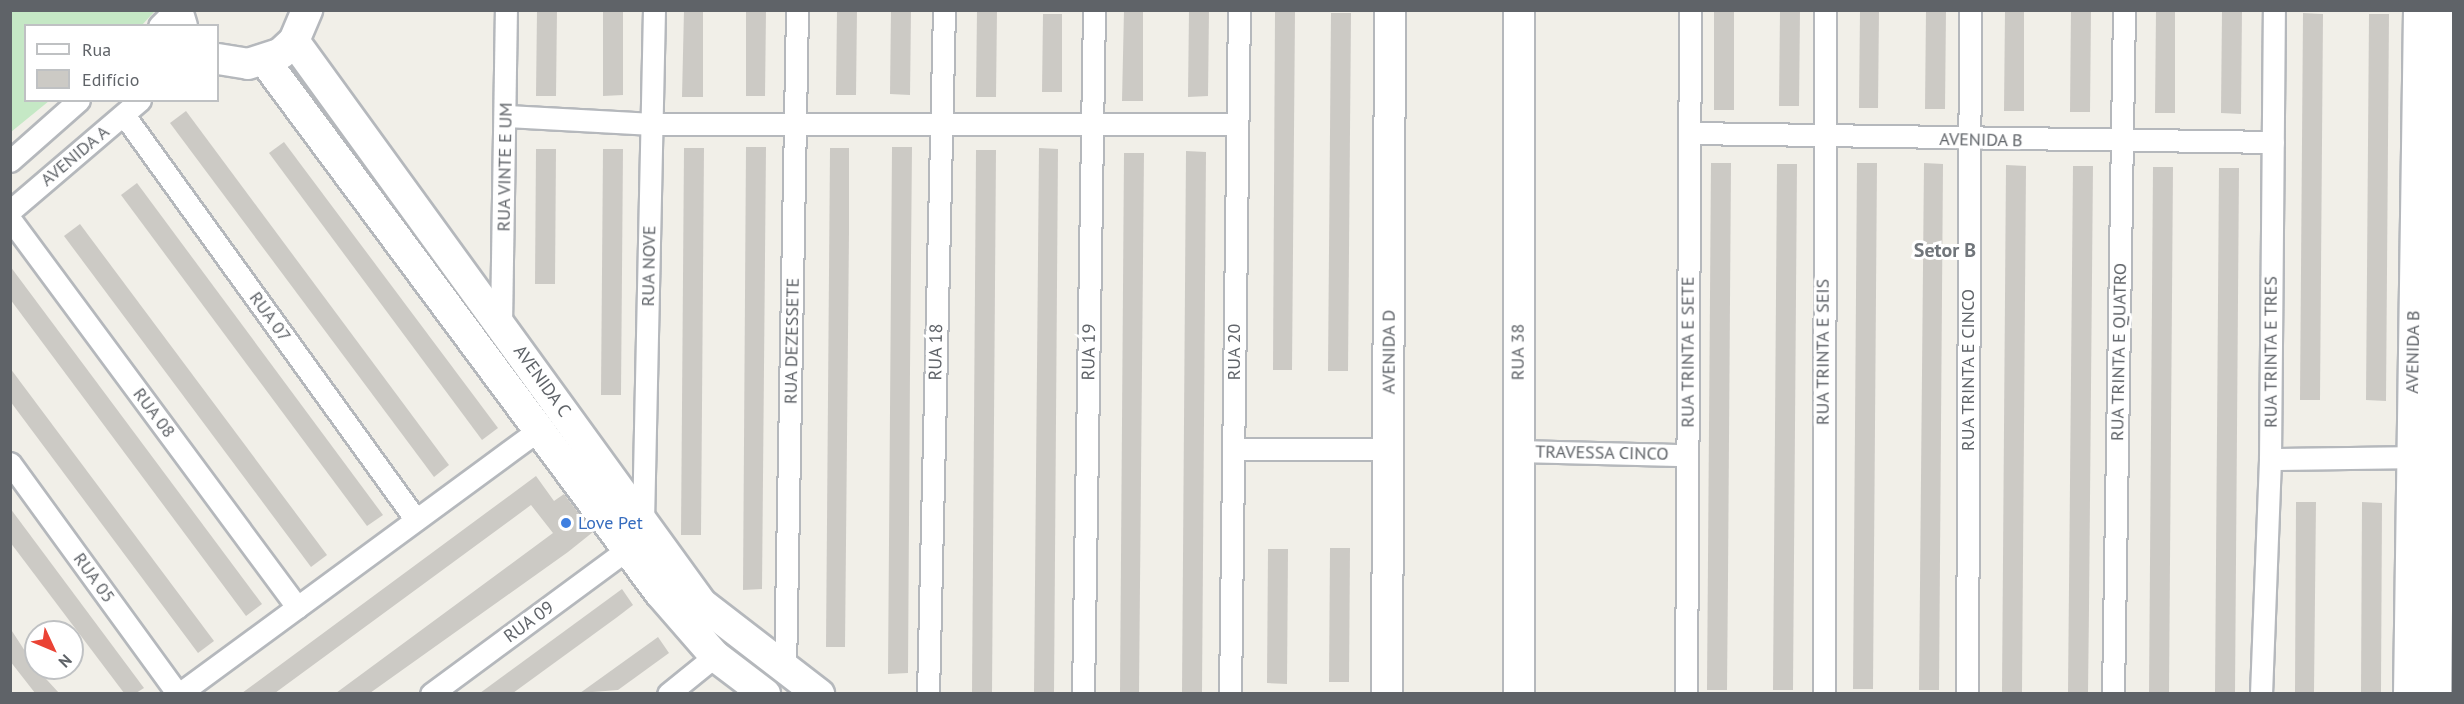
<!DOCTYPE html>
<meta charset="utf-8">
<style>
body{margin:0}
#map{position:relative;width:2464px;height:704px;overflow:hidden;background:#f1efe8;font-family:"PT Sans",sans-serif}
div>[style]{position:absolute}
.green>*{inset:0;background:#c5e8c5}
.building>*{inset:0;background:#cccac5}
.roads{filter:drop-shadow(2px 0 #b5b8bc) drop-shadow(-2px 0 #b5b8bc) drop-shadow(0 2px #b5b8bc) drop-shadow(0 -2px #b5b8bc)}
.street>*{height:21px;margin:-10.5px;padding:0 10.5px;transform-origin:10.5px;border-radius:10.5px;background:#fff}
.secondary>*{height:30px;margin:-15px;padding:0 15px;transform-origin:15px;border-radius:15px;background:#fff}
.dots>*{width:16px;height:16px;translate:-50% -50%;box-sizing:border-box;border:3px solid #fff;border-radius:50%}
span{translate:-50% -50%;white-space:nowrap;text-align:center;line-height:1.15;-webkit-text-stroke:6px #fff;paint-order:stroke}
.street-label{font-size:18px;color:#5f6368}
.shop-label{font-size:18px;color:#366cbe}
.left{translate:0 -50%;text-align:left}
.neighbourhood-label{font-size:20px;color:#70757a;font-weight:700}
.frame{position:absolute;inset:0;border:12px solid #5f6368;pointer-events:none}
.legend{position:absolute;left:24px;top:24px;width:195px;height:78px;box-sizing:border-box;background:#fff;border:2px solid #bfc1c3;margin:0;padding:8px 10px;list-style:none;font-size:18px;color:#5f6368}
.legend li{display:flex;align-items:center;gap:12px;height:30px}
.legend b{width:30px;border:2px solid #bfc1c3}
.north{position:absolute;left:24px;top:620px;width:60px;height:60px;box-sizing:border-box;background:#fff;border:2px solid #bfc1c3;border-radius:50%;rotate:134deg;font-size:16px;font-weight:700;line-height:24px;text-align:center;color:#5f6368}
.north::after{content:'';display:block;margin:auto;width:21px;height:27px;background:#ea4335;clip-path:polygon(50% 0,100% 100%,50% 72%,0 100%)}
</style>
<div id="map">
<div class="green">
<div style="clip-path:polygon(11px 10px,155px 10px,155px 11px,142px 25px,26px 26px,26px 100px,49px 101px,11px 132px)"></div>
</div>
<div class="building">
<div style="clip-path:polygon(537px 10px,557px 10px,556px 96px,536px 96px)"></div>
<div style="clip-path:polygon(603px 10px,623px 10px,623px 95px,603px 96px)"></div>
<div style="clip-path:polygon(684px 10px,703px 10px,703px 97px,682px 97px)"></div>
<div style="clip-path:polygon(746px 10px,766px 10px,765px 96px,746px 96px)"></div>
<div style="clip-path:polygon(837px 10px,857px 10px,856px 95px,836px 95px)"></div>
<div style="clip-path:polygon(891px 10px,911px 10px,910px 95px,890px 94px)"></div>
<div style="clip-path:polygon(977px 10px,997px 10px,996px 97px,976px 97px)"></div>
<div style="clip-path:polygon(1124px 10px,1143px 10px,1143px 101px,1122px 101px)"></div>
<div style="clip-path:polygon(1189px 10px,1209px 10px,1208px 96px,1188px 97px)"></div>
<div style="clip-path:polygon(1714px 10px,1734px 10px,1734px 110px,1714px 110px)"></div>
<div style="clip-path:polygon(1780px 10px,1800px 10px,1799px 106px,1779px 106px)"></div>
<div style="clip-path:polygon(1860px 10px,1879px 10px,1878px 108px,1859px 108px)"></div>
<div style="clip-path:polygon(1926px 10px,1946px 10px,1945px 109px,1925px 109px)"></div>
<div style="clip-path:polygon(2005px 10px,2024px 10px,2024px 111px,2004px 111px)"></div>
<div style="clip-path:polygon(2071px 10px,2091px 10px,2090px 112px,2070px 112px)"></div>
<div style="clip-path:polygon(2156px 10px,2175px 10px,2175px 113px,2155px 113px)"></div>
<div style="clip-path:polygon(2222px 10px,2242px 10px,2241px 114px,2221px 113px)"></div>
<div style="clip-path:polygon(1275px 12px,1295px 12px,1292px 370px,1273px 370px)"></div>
<div style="clip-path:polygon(1331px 13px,1351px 13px,1348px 371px,1328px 371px)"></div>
<div style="clip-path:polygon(2303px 13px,2323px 14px,2320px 400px,2300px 400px)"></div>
<div style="clip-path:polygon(1043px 14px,1062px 14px,1062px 92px,1042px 92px)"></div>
<div style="clip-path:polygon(2369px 14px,2389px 14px,2386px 401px,2366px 400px)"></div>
<div style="clip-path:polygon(186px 111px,449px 465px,434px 477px,170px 123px)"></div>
<div style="clip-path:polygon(284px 142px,498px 428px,482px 440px,269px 153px)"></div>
<div style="clip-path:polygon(746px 147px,766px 147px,762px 589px,743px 590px)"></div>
<div style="clip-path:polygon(892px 147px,912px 147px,910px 371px,908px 673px,888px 674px)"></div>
<div style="clip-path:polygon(684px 148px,704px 148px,701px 535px,681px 535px)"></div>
<div style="clip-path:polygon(830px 148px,849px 148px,849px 232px,845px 647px,826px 647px)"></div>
<div style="clip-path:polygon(1039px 148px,1058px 149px,1054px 693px,1034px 693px)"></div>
<div style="clip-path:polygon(536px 149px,556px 149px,555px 284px,535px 284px)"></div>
<div style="clip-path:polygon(603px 149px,623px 149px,621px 395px,601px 395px)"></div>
<div style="clip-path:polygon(976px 150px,996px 150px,992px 693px,972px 693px)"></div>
<div style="clip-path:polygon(1186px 151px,1206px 152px,1202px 693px,1182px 693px)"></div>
<div style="clip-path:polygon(1124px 153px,1144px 153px,1139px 693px,1120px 693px)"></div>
<div style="clip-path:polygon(1711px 163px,1731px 163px,1728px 578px,1727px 690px,1707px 690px)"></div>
<div style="clip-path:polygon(1857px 163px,1877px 163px,1873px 689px,1853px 689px)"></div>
<div style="clip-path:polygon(1924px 163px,1943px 164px,1939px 690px,1919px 690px)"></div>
<div style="clip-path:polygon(1777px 164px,1797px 164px,1793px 690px,1773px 690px)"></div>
<div style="clip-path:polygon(2006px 165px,2026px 166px,2022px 692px,2002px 692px)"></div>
<div style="clip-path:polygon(2073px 166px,2093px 166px,2089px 609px,2088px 692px,2068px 693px)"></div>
<div style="clip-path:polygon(2153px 167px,2173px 167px,2169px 693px,2149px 693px)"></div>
<div style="clip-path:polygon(2219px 168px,2239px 168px,2235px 693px,2215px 693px)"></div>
<div style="clip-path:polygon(137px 183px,383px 515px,367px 526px,121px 195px)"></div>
<div style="clip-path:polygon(80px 224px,327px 555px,311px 567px,64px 236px)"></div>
<div style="clip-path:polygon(10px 266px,262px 604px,246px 616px,10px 299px)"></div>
<div style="clip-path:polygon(10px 368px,214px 641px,198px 653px,10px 401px)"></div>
<div style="clip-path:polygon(536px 476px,554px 501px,564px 494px,593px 532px,568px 552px,370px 693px,336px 693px,553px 533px,531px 505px,275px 693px,242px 693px)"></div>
<div style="clip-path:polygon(2296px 502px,2316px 502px,2314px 692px,2295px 692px)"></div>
<div style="clip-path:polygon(2362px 502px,2382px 503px,2381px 693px,2361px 693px)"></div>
<div style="clip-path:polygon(10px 508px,144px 688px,136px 693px,124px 693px,10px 542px)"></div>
<div style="clip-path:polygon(1330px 548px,1350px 548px,1349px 682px,1329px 682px)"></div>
<div style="clip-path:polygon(1268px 549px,1288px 549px,1287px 684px,1267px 683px)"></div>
<div style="clip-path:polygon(622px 589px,633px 605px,616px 618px,513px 693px,480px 693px)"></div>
<div style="clip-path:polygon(10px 628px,36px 668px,59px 693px,35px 693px,10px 661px)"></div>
<div style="clip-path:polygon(658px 637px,669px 653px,618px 690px,580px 693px)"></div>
</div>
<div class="roads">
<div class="street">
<div style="left:159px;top:26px;width:23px;rotate:-45deg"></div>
<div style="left:124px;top:115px;width:499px;rotate:54.2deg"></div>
<div style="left:507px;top:116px;width:146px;rotate:3.1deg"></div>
<div style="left:653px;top:124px;width:583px"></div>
<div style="left:1689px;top:133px;width:584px;rotate:0.88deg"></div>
<div style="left:10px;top:161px;width:92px;rotate:-41.5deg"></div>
<div style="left:10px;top:211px;width:171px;rotate:-40.5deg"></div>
<div style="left:10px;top:219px;width:483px;rotate:53.5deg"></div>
<div style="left:501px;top:324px;width:314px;rotate:-89.1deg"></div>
<div style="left:1234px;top:449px;width:155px"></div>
<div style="left:1518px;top:451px;width:169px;rotate:1.4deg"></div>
<div style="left:2270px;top:459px;width:141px;rotate:-0.8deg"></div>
<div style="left:10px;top:463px;width:286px;rotate:54deg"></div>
<div style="left:643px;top:522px;width:512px;rotate:-88.77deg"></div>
<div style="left:785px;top:671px;width:661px;rotate:-88.96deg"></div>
<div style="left:179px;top:694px;width:449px;rotate:-36.3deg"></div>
<div style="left:431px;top:694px;width:242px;rotate:-36.4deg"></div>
<div style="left:668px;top:694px;width:60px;rotate:-39deg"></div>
<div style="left:928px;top:694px;width:684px;rotate:-88.66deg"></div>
<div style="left:1083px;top:694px;width:684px;rotate:-89.08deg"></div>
<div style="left:1230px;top:694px;width:684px;rotate:-89.25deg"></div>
<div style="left:1686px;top:694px;width:684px;rotate:-89.66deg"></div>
<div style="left:1824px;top:694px;width:684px;rotate:-89.92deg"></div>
<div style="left:1967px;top:694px;width:684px;rotate:-89.75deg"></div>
<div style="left:2113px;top:694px;width:684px;rotate:-89.08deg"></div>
<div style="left:2261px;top:694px;width:235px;rotate:-87.8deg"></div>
<div style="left:2270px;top:459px;width:449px;rotate:-89.5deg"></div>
</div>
<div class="secondary">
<div style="left:177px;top:10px;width:17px;rotate:73deg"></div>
<div style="left:294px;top:41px;width:695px;rotate:54.07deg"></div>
<div style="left:702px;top:604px;width:148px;rotate:37.6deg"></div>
<div style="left:218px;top:59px;width:30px;rotate:9deg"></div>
<div style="left:248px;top:64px;width:35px;rotate:-18deg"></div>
<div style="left:281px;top:53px;width:18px;rotate:-43deg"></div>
<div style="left:294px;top:41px;width:34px;rotate:-67deg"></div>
<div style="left:265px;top:61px;width:663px;rotate:53.41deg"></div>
<div style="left:660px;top:593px;width:84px;rotate:48.9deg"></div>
<div style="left:715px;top:656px;width:63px;rotate:37.2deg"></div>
<div style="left:1387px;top:694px;width:684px;rotate:-89.75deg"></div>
<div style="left:1519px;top:694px;width:684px;rotate:-90deg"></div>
<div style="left:2409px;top:694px;width:684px;rotate:-89.16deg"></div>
<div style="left:2436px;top:694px;width:684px;rotate:-89.33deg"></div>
</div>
</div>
<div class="dots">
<div style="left:566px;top:523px;background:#3f7fe0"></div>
</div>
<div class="street-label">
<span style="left:1981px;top:140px;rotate:1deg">AVENIDA B</span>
<span style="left:75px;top:156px;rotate:-40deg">AVENIDA A</span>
<span style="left:505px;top:167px;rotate:-89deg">RUA VINTE E UM</span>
<span style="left:649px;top:266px;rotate:-89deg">RUA NOVE</span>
<span style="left:270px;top:317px;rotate:54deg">RUA 07</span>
<span style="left:792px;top:341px;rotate:-89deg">RUA DEZESSETE</span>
<span style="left:936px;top:352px;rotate:-89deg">RUA 18</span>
<span style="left:1089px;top:352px;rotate:-89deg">RUA 19</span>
<span style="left:1234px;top:352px;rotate:-90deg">RUA 20</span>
<span style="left:1389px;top:352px;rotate:-90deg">AVENIDA D</span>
<span style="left:1518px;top:352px;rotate:-90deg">RUA 38</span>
<span style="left:1688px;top:352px;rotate:-90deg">RUA TRINTA E SETE</span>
<span style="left:1823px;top:352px;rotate:-90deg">RUA TRINTA E SEIS</span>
<span style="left:2119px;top:352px;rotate:-89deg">RUA TRINTA E QUATRO</span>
<span style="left:2271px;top:352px;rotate:-90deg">RUA TRINTA E TRES</span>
<span style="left:2413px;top:352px;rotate:-89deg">AVENIDA B</span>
<span style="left:1968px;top:370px;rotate:-90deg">RUA TRINTA E CINCO</span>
<span style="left:542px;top:381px;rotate:54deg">AVENIDA C</span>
<span style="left:154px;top:413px;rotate:53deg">RUA 08</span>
<span style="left:1602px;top:453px;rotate:1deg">TRAVESSA CINCO</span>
<span style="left:94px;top:578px;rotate:54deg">RUA 05</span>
<span style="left:529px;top:622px;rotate:-36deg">RUA 09</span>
</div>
<div class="shop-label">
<span class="left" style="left:578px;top:523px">Love Pet</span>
</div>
<div class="neighbourhood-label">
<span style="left:1945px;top:250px">Setor B</span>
</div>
<div class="frame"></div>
<ul class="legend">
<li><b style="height:8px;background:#fff"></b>Rua</li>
<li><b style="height:16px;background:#cccac5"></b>Edifício</li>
</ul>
<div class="north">N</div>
</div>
